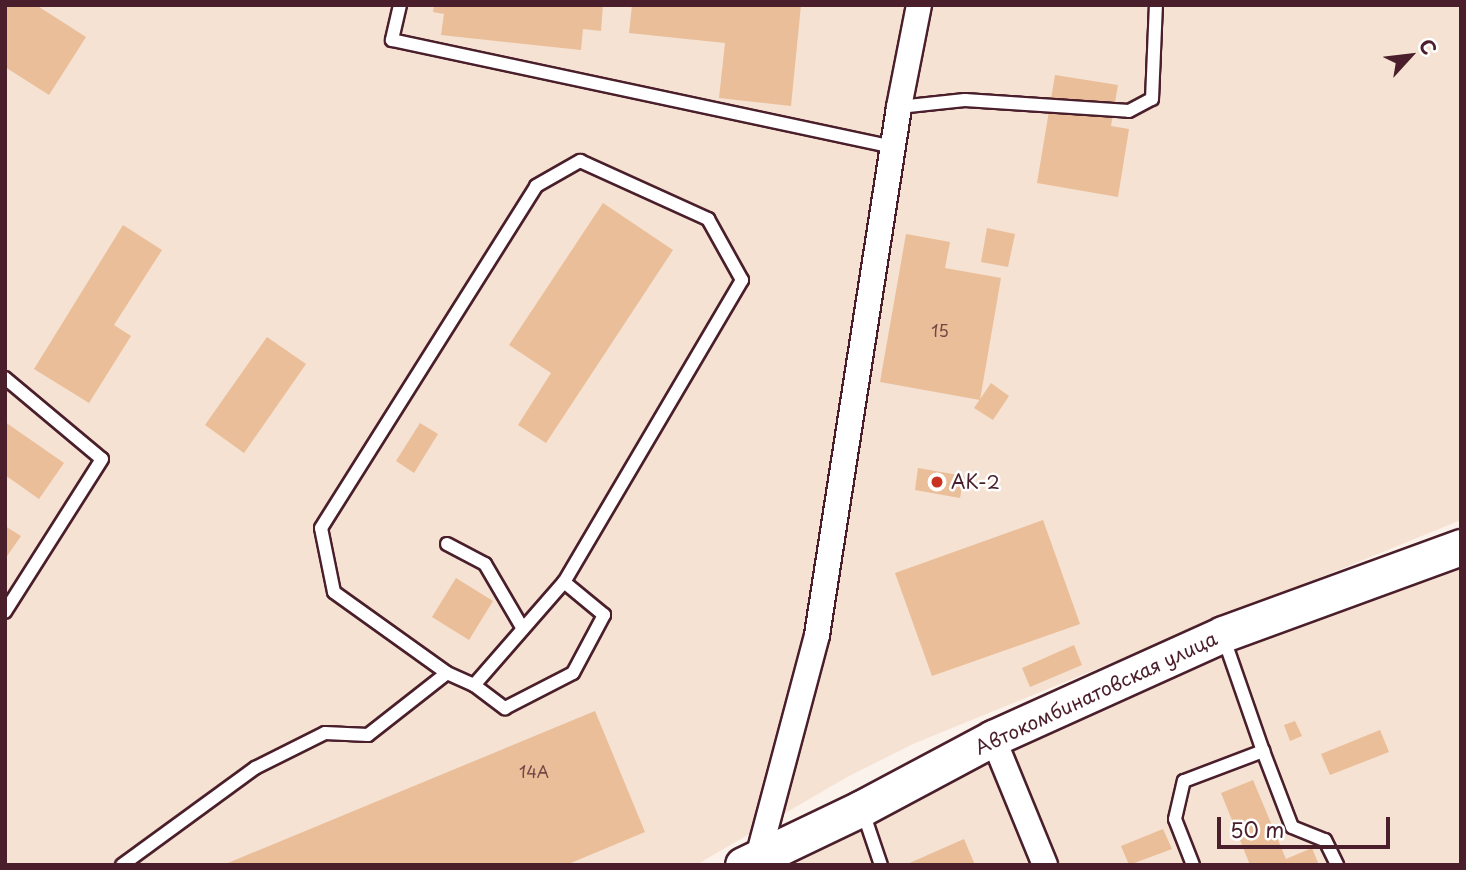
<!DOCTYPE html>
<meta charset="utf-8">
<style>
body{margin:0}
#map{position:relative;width:1466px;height:870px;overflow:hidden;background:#fbf2eb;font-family:"Playpen Sans",sans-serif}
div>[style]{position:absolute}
.built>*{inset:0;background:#f6e2d2}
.building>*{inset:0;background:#e9be99}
.roads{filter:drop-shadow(2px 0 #4a1f2b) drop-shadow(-2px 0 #4a1f2b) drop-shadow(0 2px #4a1f2b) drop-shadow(0 -2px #4a1f2b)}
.lane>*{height:12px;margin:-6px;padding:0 6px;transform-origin:6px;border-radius:6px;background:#fff}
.street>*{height:24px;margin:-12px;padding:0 12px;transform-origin:12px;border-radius:12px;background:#fff}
.secondary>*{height:35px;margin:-17.5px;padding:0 17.5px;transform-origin:17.5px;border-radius:17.5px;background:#fff}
.dots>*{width:19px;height:19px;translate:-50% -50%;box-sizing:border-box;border:4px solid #fff;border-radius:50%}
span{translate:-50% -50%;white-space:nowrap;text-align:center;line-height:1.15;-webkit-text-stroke:5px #fff;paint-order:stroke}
.number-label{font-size:16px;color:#724746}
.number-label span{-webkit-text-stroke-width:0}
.poi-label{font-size:19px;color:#4a1f2b}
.left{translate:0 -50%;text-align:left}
.street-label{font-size:19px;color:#4a1f2b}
.frame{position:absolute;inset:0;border:7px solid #4a1f2b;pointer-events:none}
.north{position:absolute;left:1375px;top:21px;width:70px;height:70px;-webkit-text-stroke:5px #fff;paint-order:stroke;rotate:63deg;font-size:19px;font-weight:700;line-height:28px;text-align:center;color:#4a1f2b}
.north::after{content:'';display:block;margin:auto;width:24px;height:32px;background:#4a1f2b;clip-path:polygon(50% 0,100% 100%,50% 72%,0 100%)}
.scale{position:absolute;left:1217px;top:817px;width:173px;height:32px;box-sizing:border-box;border:4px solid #4a1f2b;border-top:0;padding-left:9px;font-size:21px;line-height:24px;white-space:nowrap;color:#4a1f2b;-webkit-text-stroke:5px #fff;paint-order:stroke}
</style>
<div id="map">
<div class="built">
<div style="clip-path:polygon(5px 5px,1461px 5px,1461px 520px,913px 744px,849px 776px,696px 865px,5px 865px)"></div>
<div style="clip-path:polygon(1461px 561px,1461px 865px,782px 865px,1021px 729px)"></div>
</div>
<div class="building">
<div style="clip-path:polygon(5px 5px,36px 5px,86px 37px,49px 95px,5px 67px)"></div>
<div style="clip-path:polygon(434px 5px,603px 5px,601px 31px,583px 29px,581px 50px,441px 35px,444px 14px,433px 12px)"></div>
<div style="clip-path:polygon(632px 5px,801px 5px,791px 106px,719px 98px,725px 43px,629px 33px)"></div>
<div style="clip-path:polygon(1055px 75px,1118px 85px,1111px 126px,1129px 129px,1118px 197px,1037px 183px)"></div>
<div style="clip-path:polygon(603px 203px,673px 250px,546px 443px,518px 425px,551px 373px,509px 345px)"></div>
<div style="clip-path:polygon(123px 225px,162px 250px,114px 325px,131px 336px,89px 403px,34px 369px)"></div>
<div style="clip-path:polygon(987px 228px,1015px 234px,1008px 267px,981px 262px)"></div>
<div style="clip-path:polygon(906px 234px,950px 242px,945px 268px,1001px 278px,980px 400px,880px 382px)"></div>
<div style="clip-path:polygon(267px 337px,306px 364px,244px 453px,205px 425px)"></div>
<div style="clip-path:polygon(991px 383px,1009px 396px,993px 420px,974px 408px)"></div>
<div style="clip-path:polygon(5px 422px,64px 463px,39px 499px,5px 475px)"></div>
<div style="clip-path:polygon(420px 423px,438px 434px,414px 473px,396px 461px)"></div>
<div style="clip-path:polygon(918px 468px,964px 476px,960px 498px,915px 490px)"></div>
<div style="clip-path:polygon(1043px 520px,1080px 624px,932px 676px,895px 573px)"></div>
<div style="clip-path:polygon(5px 526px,21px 536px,5px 559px)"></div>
<div style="clip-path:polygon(456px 578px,493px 601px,469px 640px,432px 617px)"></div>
<div style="clip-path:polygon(1074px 645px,1082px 665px,1030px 687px,1022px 668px)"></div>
<div style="clip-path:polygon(595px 711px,645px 832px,566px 865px,223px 865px)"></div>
<div style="clip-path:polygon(1295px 721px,1302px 736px,1290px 741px,1284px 725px)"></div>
<div style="clip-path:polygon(1380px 730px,1389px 752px,1330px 775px,1321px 754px)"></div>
<div style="clip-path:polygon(1253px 780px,1286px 859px,1312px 848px,1319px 865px,1250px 865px,1221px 793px)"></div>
<div style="clip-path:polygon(1163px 829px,1172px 849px,1129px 865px,1121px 846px)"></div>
<div style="clip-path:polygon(964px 839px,975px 865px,905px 865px)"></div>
</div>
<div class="roads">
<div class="lane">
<div style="left:400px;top:5px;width:36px;rotate:103deg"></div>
<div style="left:392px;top:40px;width:512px;rotate:12.06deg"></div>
<div style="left:899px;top:107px;width:66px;rotate:-6.1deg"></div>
<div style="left:965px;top:100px;width:164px;rotate:3.8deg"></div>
<div style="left:1129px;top:111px;width:26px;rotate:-28deg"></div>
<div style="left:1152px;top:99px;width:94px;rotate:-87.6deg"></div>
<div style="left:5px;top:378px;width:126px;rotate:39.9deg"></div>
<div style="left:102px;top:459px;width:181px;rotate:122.4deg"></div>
<div style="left:447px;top:544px;width:43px;rotate:27.8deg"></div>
<div style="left:485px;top:564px;width:75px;rotate:59.7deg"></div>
<div style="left:447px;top:673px;width:139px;rotate:-144.4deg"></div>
<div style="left:334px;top:592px;width:65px;rotate:-101.5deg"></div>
<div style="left:321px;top:528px;width:404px;rotate:-57.8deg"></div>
<div style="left:536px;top:186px;width:51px;rotate:-29.6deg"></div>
<div style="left:580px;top:161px;width:141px;rotate:24.4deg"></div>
<div style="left:708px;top:219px;width:70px;rotate:60.9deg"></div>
<div style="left:742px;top:280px;width:351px;rotate:120.5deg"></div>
<div style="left:1263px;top:751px;width:81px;rotate:69.1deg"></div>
<div style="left:1292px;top:827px;width:35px;rotate:22deg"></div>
<div style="left:1325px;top:840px;width:28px;rotate:64deg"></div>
<div style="left:862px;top:809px;width:59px;rotate:71.3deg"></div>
<div style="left:122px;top:865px;width:165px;rotate:-36.1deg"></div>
<div style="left:255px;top:768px;width:78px;rotate:-26.6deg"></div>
<div style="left:325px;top:733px;width:43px;rotate:2.7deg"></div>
<div style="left:368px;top:735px;width:100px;rotate:-38.1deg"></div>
<div style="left:447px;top:673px;width:30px;rotate:24deg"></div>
<div style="left:474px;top:685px;width:39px;rotate:37deg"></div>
<div style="left:505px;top:708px;width:76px;rotate:-27.2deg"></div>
<div style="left:573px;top:673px;width:66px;rotate:-61.9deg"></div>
<div style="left:604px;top:615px;width:52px;rotate:-140.5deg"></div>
<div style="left:564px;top:582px;width:137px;rotate:131.1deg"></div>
<div style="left:1193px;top:865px;width:49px;rotate:-111.4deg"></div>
<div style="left:1175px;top:819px;width:39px;rotate:-77deg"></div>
<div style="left:1184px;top:781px;width:85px;rotate:-20.8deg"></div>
<div style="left:1263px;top:751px;width:122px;rotate:-109.2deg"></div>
</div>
<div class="street">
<div style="left:993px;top:738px;width:137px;rotate:67.7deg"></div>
<div style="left:758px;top:857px;width:230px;rotate:-75.1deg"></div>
<div style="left:817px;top:635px;width:534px;rotate:-81.17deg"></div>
<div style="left:899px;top:107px;width:104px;rotate:-78.9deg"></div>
</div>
<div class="secondary">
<div style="left:743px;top:865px;width:132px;rotate:-25.6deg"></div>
<div style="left:862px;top:808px;width:149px;rotate:-28.1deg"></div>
<div style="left:993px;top:738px;width:252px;rotate:-24.3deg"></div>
<div style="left:1223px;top:634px;width:253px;rotate:-20.1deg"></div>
</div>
</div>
<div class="dots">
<div style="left:937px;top:482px;background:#c8321e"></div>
</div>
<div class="number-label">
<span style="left:940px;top:330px">15</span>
<span style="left:534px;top:771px">14А</span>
</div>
<div class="poi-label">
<span class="left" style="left:951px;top:482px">АК-2</span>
</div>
<div class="street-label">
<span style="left:1096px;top:693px;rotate:-25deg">Автокомбинатовская улица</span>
</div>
<div class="frame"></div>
<div class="north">С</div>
<div class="scale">50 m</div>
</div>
